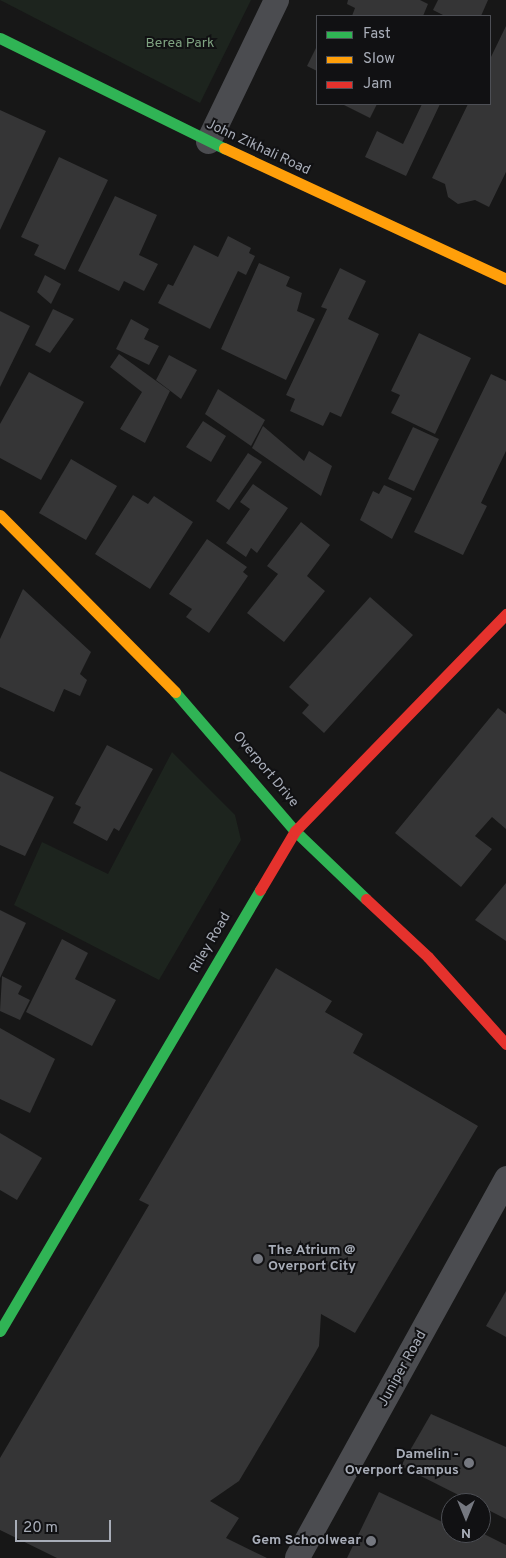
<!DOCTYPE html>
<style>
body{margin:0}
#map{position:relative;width:506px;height:1558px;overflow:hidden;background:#171717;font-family:Overpass,sans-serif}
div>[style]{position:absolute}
.green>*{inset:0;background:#1d241e}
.building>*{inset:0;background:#353536}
.street>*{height:25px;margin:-12.5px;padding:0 12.5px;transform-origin:12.5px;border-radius:12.5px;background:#4b4c50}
.fast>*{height:11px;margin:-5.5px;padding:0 5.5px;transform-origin:5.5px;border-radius:5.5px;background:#30b455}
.slow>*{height:11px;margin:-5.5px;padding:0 5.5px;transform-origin:5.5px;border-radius:5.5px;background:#ff9f0a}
.jam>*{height:11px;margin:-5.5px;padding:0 5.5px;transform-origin:5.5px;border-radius:5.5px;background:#e5322d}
.dots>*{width:14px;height:14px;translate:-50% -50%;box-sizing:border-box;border:2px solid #111113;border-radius:50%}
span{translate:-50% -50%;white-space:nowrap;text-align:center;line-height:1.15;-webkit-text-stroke:4px #111113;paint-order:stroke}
.park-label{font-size:14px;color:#7fa381}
.street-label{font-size:14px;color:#a8adb8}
.poi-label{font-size:14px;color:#a8adb8;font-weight:700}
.left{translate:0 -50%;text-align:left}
.right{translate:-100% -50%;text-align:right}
.legend{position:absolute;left:316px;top:15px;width:175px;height:90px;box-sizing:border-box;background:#111113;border:1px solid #4d4f55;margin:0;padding:6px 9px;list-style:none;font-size:15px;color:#a8adb8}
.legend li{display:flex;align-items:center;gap:10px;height:25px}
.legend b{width:25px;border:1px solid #4d4f55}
.north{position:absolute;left:441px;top:1493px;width:50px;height:50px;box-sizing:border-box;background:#111113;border:1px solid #4d4f55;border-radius:50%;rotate:180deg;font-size:14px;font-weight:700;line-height:20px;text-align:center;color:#a8adb8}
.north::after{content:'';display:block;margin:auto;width:18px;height:22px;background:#757880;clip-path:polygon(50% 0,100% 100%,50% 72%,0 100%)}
.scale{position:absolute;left:15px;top:1520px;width:96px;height:22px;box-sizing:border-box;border:2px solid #a8adb8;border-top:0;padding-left:6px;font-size:15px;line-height:18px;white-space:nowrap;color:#a8adb8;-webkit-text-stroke:4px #111113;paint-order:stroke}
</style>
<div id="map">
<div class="green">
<div style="clip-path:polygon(0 0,251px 0,200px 103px)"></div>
<div style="clip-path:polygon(172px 752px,235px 815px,241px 840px,159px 980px,14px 905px,42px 842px,108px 874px)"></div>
</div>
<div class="building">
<div style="clip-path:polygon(348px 0,420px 0,428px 4px,423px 16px,352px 16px,355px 8px,347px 4px)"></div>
<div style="clip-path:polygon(438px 0,488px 0,481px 16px,445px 16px,433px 10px)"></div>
<div style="clip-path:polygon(506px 26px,506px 172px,489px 207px,475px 200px,458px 204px,448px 197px,445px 184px,432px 178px,468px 104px,490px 104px,490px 59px)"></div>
<div style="clip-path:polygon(317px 46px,317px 71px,307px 66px)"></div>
<div style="clip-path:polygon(342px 104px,377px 104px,370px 118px)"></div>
<div style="clip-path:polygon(422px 104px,440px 104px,406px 176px,365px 157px,377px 131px,403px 144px)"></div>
<div style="clip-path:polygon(0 110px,46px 131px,0 230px)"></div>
<div style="clip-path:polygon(59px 157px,108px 180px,65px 270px,34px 255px,39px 245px,21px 237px)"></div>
<div style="clip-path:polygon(115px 196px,157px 215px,139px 255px,158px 264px,144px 291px,124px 281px,119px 291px,78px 271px)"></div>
<div style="clip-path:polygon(228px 236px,251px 248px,249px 253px,255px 256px,246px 275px,238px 271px,210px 329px,158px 303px,168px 284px,173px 286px,194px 245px,218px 257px)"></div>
<div style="clip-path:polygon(259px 263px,290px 277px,286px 286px,302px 293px,297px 311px,315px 319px,286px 380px,221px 349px)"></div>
<div style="clip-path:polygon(340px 268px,366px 281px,348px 319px,379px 334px,341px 417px,330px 412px,323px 426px,290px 411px,295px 399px,286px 395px,327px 309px,321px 307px)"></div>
<div style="clip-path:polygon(45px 275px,61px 284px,51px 304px,37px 292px)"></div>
<div style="clip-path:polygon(53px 309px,74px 319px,50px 353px,35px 345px)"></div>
<div style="clip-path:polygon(0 311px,30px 326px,0 387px)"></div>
<div style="clip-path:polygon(131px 319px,149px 329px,144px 339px,159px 346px,149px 365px,116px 349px)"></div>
<div style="clip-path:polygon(419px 333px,471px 358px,435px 434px,391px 413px,400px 395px,391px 391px)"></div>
<div style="clip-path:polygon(119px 354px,170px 391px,145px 443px,120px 429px,142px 392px,110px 367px)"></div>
<div style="clip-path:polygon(169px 355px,197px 370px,181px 399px,156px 380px)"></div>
<div style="clip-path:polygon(29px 372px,84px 402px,41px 480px,0 458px,0 424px)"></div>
<div style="clip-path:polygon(491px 374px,506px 381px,506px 451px,481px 503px,487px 506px,463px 555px,414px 532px)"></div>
<div style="clip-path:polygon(218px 389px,265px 420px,251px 446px,205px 414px)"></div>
<div style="clip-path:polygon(203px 421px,226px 436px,211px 462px,186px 447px)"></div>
<div style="clip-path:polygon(263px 426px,304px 461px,309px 451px,332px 466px,321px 496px,252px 448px)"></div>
<div style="clip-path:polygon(413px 427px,439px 439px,414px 491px,388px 479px)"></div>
<div style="clip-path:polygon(248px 453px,262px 462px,229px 510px,216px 501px)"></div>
<div style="clip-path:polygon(71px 459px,117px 486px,86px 540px,39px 513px)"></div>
<div style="clip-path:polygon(253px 484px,288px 508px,257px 553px,251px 548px,246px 557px,226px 543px,250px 509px,240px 502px)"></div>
<div style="clip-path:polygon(384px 485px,412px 498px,392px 539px,360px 520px,373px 491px,379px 494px)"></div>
<div style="clip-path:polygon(133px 495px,148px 504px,154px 496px,193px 522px,150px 589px,95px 554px)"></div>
<div style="clip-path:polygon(301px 522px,330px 545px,307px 576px,325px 591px,284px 642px,247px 613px,278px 574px,267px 566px)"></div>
<div style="clip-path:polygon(207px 539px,247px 567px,243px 572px,248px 576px,209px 633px,186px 617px,192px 609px,169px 594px)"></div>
<div style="clip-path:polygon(23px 589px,91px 652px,80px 674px,87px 680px,80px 696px,64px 689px,54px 712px,0 687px,0 639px)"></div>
<div style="clip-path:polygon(370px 597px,413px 635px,324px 733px,302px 713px,309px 705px,289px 687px)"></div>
<div style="clip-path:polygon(498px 708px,506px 714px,506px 829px,492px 817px,475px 836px,492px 849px,461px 887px,395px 833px)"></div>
<div style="clip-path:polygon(107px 745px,153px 769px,119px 831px,114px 828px,107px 841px,73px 823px,81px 807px,75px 804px)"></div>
<div style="clip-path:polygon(0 771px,54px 797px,25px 856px,0 845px)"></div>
<div style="clip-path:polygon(506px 883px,506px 941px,475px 920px)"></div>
<div style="clip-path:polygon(0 910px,26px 923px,0 978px)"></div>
<div style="clip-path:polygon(62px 939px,88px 953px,75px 979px,116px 1000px,92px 1046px,26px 1012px)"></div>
<div style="clip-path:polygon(276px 968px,332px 1001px,325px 1012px,363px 1034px,353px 1053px,478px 1126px,355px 1333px,321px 1314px,319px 1346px,314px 1355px,239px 1481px,210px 1501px,239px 1518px,226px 1538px,267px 1558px,57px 1558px,0 1530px,0 1458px,149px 1205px,139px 1200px)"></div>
<div style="clip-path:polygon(2px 976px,22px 986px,18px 994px,30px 1000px,20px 1020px,0 1011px)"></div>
<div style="clip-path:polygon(0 1028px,55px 1059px,30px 1113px,0 1099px)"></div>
<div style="clip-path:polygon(0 1133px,42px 1158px,17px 1200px,0 1190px)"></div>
<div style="clip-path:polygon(506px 1291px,506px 1337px,486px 1326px)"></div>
<div style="clip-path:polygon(431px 1414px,506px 1447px,506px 1519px,401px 1466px)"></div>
<div style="clip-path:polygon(379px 1492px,451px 1526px,451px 1533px,482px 1533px,506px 1545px,506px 1558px,347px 1558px)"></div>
</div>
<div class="street">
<div style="left:208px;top:141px;width:157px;rotate:-64.3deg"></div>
<div style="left:297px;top:1557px;width:433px;rotate:-61.1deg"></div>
</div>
<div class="fast">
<div style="left:0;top:38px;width:250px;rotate:26.2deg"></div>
<div style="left:175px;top:692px;width:184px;rotate:49.2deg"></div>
<div style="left:295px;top:831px;width:98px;rotate:43.8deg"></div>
<div style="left:0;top:1331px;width:512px;rotate:-59.48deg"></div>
</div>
<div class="slow">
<div style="left:224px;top:148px;width:311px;rotate:24.9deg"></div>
<div style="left:0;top:515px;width:249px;rotate:45.3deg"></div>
</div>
<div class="jam">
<div style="left:260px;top:890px;width:69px;rotate:-59.3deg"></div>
<div style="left:295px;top:831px;width:303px;rotate:-45.8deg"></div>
<div style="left:366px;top:899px;width:85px;rotate:43.1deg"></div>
<div style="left:428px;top:957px;width:117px;rotate:48.1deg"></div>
</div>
<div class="dots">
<div style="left:258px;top:1259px;background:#757880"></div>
<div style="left:469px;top:1463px;background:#757880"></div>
<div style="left:371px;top:1541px;background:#757880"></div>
</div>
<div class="park-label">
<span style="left:180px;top:44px">Berea Park</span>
</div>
<div class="street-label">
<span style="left:258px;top:148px;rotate:25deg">John Zikhali Road</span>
<span style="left:265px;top:770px;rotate:50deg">Overport Drive</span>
<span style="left:211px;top:943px;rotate:-60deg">Riley Road</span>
<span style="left:403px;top:1369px;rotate:-61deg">Juniper Road</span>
</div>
<div class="poi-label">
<span class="left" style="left:268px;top:1259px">The Atrium @<br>Overport City</span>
<span class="right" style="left:459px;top:1463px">Damelin -<br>Overport Campus</span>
<span class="right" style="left:361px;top:1541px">Gem Schoolwear</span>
</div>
<ul class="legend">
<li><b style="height:6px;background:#30b455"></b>Fast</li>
<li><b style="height:6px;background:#ff9f0a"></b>Slow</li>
<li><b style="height:6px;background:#e5322d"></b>Jam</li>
</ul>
<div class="north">N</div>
<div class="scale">20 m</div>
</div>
